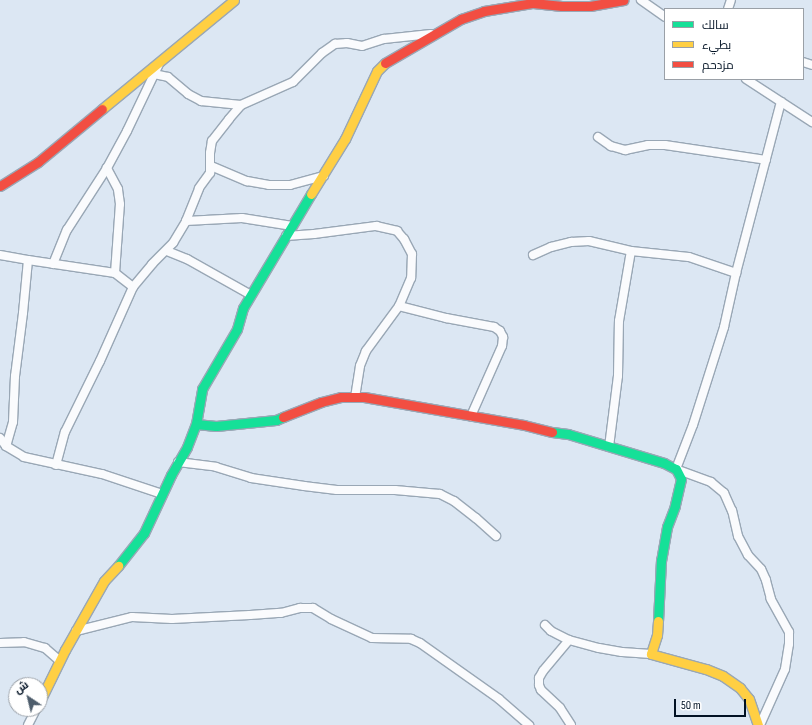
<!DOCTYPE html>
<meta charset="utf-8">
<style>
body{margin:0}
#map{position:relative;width:812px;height:725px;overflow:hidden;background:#dce7f3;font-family:"Sofia Sans Condensed",Cairo,sans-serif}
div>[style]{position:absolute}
.roads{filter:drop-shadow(1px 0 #99a7b5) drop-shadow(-1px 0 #99a7b5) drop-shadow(0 1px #99a7b5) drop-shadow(0 -1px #99a7b5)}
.street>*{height:8px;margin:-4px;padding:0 4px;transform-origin:4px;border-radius:4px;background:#fafbfd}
.fast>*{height:9px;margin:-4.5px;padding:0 4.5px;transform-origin:4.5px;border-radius:4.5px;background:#16e098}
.slow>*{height:9px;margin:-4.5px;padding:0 4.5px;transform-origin:4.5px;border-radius:4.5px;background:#ffcf43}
.jam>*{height:9px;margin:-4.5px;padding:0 4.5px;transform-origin:4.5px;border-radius:4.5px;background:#f24e42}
span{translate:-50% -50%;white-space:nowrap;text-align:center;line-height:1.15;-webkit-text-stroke:3px #fff;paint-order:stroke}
.legend{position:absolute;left:664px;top:8px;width:140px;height:72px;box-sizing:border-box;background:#fff;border:1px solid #9aa0a7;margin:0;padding:5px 7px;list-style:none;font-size:12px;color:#021224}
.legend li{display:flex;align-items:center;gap:8px;height:20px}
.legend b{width:20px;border:1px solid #9aa0a7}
.north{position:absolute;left:8px;top:677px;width:40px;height:40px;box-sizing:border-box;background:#fff;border:1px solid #9aa0a7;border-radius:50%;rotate:325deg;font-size:11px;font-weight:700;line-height:16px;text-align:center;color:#021224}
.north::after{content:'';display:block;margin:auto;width:14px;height:18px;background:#4e5d6c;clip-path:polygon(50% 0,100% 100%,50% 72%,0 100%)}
.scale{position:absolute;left:674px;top:699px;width:72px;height:18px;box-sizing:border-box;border:2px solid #021224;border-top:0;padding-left:5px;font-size:12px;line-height:14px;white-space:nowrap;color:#021224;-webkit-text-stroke:3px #fff;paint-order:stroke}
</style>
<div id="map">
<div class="roads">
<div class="street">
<div style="left:641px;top:0;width:29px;rotate:35deg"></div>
<div style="left:728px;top:9px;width:9px;rotate:-72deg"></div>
<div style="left:803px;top:62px;width:9px;rotate:18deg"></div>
<div style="left:154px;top:74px;width:14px;rotate:12deg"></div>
<div style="left:168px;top:77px;width:26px;rotate:40deg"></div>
<div style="left:188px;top:94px;width:15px;rotate:28deg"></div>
<div style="left:201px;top:101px;width:40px;rotate:5.7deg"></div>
<div style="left:746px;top:79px;width:79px;rotate:33.1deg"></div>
<div style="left:598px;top:137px;width:16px;rotate:35deg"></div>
<div style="left:611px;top:146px;width:15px;rotate:16deg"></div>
<div style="left:625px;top:150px;width:24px;rotate:-12deg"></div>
<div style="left:648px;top:145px;width:17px"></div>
<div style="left:665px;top:145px;width:102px;rotate:8.4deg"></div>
<div style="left:211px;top:166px;width:39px;rotate:23deg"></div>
<div style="left:247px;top:181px;width:22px;rotate:10deg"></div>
<div style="left:269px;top:185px;width:21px"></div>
<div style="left:290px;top:185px;width:35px;rotate:-15deg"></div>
<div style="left:186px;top:221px;width:56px;rotate:-3.1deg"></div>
<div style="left:242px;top:218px;width:51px;rotate:9.1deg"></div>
<div style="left:286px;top:236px;width:28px;rotate:-4deg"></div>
<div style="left:314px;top:234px;width:63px;rotate:-7.4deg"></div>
<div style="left:376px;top:226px;width:22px;rotate:13deg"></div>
<div style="left:397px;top:231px;width:11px;rotate:49deg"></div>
<div style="left:404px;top:239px;width:17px;rotate:62deg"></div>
<div style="left:412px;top:254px;width:24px;rotate:92deg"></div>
<div style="left:411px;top:278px;width:30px;rotate:113deg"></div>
<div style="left:399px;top:306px;width:56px;rotate:126.3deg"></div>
<div style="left:366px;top:351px;width:16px;rotate:112deg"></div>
<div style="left:360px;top:366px;width:31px;rotate:99deg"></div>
<div style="left:167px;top:251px;width:22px;rotate:22deg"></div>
<div style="left:187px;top:259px;width:73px;rotate:29.4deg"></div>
<div style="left:0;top:255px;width:28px;rotate:10deg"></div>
<div style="left:28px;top:260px;width:53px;rotate:95.4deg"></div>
<div style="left:23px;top:313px;width:64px;rotate:97.2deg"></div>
<div style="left:15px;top:376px;width:46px;rotate:92.5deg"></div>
<div style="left:13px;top:422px;width:25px;rotate:106deg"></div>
<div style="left:533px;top:255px;width:20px;rotate:-24deg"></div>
<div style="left:551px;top:247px;width:21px;rotate:-14deg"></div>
<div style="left:571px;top:242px;width:18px;rotate:-3deg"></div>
<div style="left:589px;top:241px;width:43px;rotate:13.4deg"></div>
<div style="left:631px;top:251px;width:58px;rotate:5.9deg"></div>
<div style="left:689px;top:257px;width:50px;rotate:18.8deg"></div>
<div style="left:28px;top:260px;width:88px;rotate:8.5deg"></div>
<div style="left:115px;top:273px;width:69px;rotate:-85.9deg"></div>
<div style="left:120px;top:204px;width:15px;rotate:-98deg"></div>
<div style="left:118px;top:189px;width:24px;rotate:-118deg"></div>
<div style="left:53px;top:264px;width:37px;rotate:-68deg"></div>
<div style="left:67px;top:230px;width:74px;rotate:-57.2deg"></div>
<div style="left:107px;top:168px;width:42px;rotate:-61.6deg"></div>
<div style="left:127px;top:131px;width:74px;rotate:-64.5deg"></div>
<div style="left:115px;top:273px;width:23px;rotate:38deg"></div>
<div style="left:399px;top:306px;width:49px;rotate:14.3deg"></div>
<div style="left:446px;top:318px;width:49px;rotate:10.6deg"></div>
<div style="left:494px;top:327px;width:7px;rotate:34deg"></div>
<div style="left:500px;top:331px;width:7px;rotate:63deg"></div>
<div style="left:503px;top:337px;width:9px;rotate:96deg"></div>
<div style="left:502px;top:346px;width:77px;rotate:113.9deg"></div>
<div style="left:0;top:438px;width:10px;rotate:53deg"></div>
<div style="left:6px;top:446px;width:21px;rotate:31deg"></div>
<div style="left:24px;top:457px;width:80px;rotate:12.3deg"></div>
<div style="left:102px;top:474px;width:63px;rotate:18.4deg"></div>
<div style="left:609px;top:447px;width:72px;rotate:-82.8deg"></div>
<div style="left:618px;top:376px;width:55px;rotate:-89deg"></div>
<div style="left:619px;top:321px;width:71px;rotate:-80.3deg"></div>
<div style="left:178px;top:462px;width:38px;rotate:7deg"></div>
<div style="left:216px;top:467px;width:37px;rotate:17deg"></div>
<div style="left:251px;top:478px;width:54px;rotate:8.6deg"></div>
<div style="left:304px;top:486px;width:33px;rotate:7deg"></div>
<div style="left:337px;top:490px;width:58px"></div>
<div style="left:395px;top:490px;width:45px;rotate:5.1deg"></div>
<div style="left:440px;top:494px;width:16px;rotate:27deg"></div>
<div style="left:454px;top:501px;width:28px;rotate:38deg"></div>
<div style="left:476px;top:518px;width:27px;rotate:42deg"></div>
<div style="left:56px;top:465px;width:34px;rotate:-75deg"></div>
<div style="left:65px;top:432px;width:79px;rotate:-63.8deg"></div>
<div style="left:100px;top:361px;width:81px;rotate:-66deg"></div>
<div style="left:133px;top:287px;width:30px;rotate:-50deg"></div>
<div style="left:152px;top:264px;width:30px;rotate:-45deg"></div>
<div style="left:173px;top:243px;width:26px;rotate:-59deg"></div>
<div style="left:186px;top:221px;width:35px;rotate:-68deg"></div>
<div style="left:199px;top:188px;width:19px;rotate:-54deg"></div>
<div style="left:210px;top:173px;width:20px;rotate:-90deg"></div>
<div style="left:210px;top:153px;width:12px;rotate:-81deg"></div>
<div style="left:212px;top:141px;width:28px;rotate:-52deg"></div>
<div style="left:229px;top:119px;width:18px;rotate:-49deg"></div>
<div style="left:241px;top:105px;width:57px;rotate:-23.9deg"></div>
<div style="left:293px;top:82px;width:41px;rotate:-45deg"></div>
<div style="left:322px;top:53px;width:16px;rotate:-35deg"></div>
<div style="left:335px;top:44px;width:12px;rotate:-5deg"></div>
<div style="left:347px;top:43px;width:15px;rotate:11deg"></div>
<div style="left:362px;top:46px;width:23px;rotate:-18deg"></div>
<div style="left:384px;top:39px;width:47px;rotate:-6.1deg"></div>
<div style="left:545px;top:625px;width:8px;rotate:45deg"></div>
<div style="left:551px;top:631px;width:20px;rotate:27deg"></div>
<div style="left:569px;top:640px;width:31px;rotate:15deg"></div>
<div style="left:599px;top:648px;width:23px;rotate:10deg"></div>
<div style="left:622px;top:652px;width:29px;rotate:4deg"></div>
<div style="left:76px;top:631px;width:58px;rotate:-14deg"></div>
<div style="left:132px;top:617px;width:40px;rotate:2.9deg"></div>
<div style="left:172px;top:619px;width:78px;rotate:-2.9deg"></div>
<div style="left:250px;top:615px;width:31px;rotate:-4deg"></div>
<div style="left:281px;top:613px;width:20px;rotate:-15deg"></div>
<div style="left:300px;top:608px;width:13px"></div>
<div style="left:313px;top:608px;width:21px;rotate:31deg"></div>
<div style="left:331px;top:619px;width:45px;rotate:24.9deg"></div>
<div style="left:372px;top:638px;width:39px;rotate:1deg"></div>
<div style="left:411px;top:639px;width:10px;rotate:24deg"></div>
<div style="left:420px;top:643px;width:97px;rotate:35.3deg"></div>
<div style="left:499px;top:699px;width:40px;rotate:41deg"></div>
<div style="left:569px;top:640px;width:40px;rotate:130deg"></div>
<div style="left:543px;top:671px;width:8px;rotate:120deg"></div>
<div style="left:539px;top:678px;width:7px;rotate:90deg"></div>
<div style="left:539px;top:685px;width:5px;rotate:68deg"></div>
<div style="left:541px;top:690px;width:26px;rotate:43deg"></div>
<div style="left:560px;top:708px;width:20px;rotate:57deg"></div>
<div style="left:0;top:643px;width:24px;rotate:-2deg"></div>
<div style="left:24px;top:642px;width:22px;rotate:16deg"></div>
<div style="left:45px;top:648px;width:20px;rotate:41deg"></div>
<div style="left:28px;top:725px;width:18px;rotate:-63deg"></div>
<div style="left:760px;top:725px;width:61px;rotate:-65.9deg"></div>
<div style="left:785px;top:669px;width:25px;rotate:-81deg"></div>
<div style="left:789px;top:644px;width:12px;rotate:-90deg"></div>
<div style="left:789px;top:632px;width:38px;rotate:-119deg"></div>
<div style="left:771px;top:599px;width:20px;rotate:-105deg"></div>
<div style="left:766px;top:580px;width:12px;rotate:-114deg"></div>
<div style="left:761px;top:569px;width:19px;rotate:-133deg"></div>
<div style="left:748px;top:555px;width:21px;rotate:-118deg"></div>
<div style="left:738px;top:536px;width:26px;rotate:-103deg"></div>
<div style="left:732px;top:511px;width:20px;rotate:-114deg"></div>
<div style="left:724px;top:493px;width:17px;rotate:-140deg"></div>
<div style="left:711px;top:482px;width:37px;rotate:-160deg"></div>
<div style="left:676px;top:469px;width:47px;rotate:-68.9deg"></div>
<div style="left:693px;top:425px;width:103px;rotate:-72.4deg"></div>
<div style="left:724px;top:327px;width:55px;rotate:-77.5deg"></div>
<div style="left:736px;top:273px;width:177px;rotate:-75.3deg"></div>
</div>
<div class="fast">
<div style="left:196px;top:424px;width:36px;rotate:-80deg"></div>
<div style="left:202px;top:389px;width:69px;rotate:-59.7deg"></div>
<div style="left:237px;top:329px;width:22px;rotate:-74deg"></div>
<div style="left:243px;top:308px;width:133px;rotate:-59.2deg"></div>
<div style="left:552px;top:432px;width:16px;rotate:7deg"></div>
<div style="left:568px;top:434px;width:100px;rotate:16.8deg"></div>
<div style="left:664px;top:463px;width:13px;rotate:27deg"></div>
<div style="left:676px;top:469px;width:11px;rotate:63deg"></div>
<div style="left:681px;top:479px;width:28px;rotate:103deg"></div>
<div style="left:675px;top:506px;width:22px;rotate:111deg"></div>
<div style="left:667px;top:527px;width:34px;rotate:100deg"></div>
<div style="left:661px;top:560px;width:61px;rotate:92.8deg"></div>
<div style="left:118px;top:566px;width:42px;rotate:-51.8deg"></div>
<div style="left:144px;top:533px;width:64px;rotate:-65deg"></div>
<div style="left:171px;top:475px;width:32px;rotate:-60deg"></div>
<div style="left:187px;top:447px;width:25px;rotate:-69deg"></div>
<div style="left:196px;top:424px;width:20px;rotate:6deg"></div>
<div style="left:216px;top:426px;width:60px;rotate:-5.7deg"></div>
<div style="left:276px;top:420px;width:8px;rotate:-23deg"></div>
</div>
<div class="slow">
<div style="left:102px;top:109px;width:171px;rotate:-39.5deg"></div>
<div style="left:311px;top:194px;width:65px;rotate:-58.3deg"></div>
<div style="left:345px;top:139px;width:75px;rotate:-64.8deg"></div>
<div style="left:377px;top:71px;width:11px;rotate:-45deg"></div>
<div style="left:658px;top:621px;width:14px;rotate:94deg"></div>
<div style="left:657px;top:635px;width:20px;rotate:108deg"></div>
<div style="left:651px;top:654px;width:57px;rotate:15.3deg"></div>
<div style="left:706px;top:669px;width:18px;rotate:22deg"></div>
<div style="left:723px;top:676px;width:21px;rotate:35deg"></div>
<div style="left:740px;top:688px;width:14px;rotate:51deg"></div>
<div style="left:749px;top:699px;width:28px;rotate:71deg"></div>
<div style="left:40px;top:701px;width:57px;rotate:-63.9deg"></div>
<div style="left:65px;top:650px;width:79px;rotate:-60.5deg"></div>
<div style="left:104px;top:581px;width:21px;rotate:-47deg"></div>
</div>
<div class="jam">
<div style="left:385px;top:63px;width:88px;rotate:-30.1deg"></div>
<div style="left:461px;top:19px;width:24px;rotate:-19deg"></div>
<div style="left:484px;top:11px;width:50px;rotate:-9.3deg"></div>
<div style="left:533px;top:3px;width:29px;rotate:6deg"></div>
<div style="left:562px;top:6px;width:28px"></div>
<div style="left:590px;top:6px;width:34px;rotate:-10deg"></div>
<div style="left:0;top:186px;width:45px;rotate:-32.3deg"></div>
<div style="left:38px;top:162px;width:83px;rotate:-39.6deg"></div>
<div style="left:283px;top:417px;width:41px;rotate:-21.5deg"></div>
<div style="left:321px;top:402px;width:21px;rotate:-14deg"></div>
<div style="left:341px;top:397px;width:23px"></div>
<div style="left:364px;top:397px;width:162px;rotate:9.9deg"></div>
<div style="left:524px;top:425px;width:29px;rotate:14deg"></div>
</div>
</div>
<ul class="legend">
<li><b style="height:5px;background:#16e098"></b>سالك</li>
<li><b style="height:5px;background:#ffcf43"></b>بطيء</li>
<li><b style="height:5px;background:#f24e42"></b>مزدحم</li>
</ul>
<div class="north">ش</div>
<div class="scale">50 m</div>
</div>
